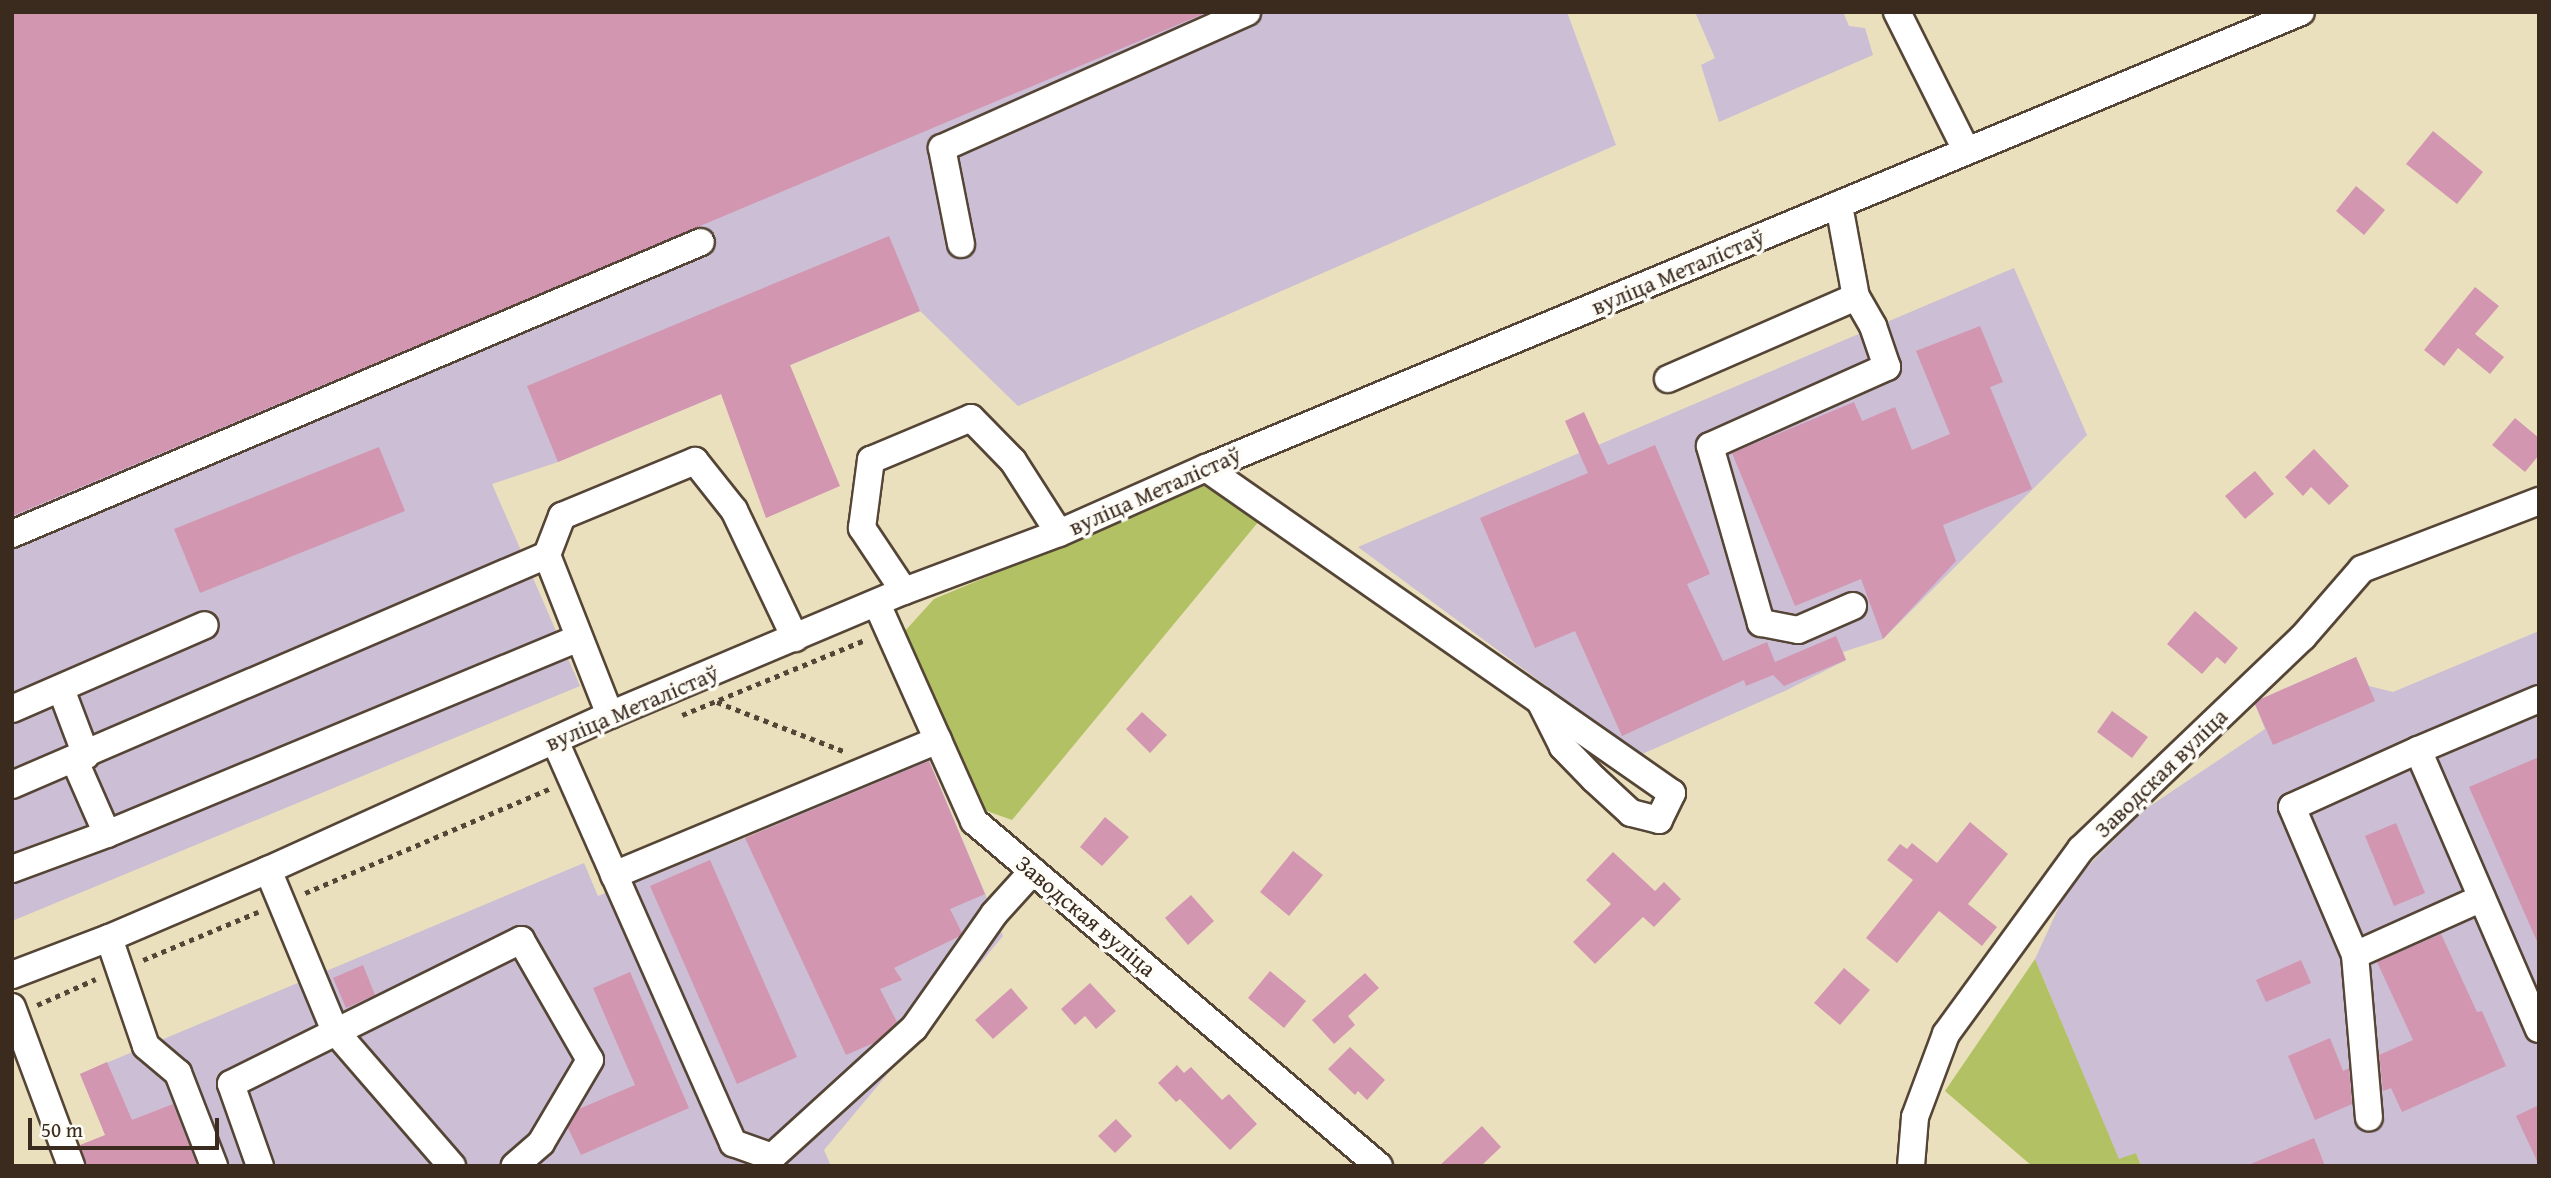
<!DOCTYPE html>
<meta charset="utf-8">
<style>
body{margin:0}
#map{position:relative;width:2551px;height:1178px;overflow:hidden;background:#eae0bd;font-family:"Gentium Book Plus",serif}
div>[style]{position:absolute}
.industrial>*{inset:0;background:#ccbed4}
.green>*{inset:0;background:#b1c164}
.building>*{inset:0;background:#d396b1}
.path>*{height:4.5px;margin-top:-2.25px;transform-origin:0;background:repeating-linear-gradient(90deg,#554536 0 5px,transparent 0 10px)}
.roads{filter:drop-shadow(2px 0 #554536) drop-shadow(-2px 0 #554536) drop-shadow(0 2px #554536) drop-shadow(0 -2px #554536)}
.minor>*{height:26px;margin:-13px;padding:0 13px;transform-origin:13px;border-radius:13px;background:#fff}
span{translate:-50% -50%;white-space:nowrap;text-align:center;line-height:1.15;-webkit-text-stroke:7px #fdfcf7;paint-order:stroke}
.street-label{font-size:23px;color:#3b2a1e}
.frame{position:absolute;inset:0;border:14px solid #3b2a1e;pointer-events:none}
.scale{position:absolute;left:28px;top:1118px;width:191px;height:32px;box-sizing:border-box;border:4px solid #3b2a1e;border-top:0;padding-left:9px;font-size:21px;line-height:24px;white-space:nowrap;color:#3b2a1e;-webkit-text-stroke:5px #fdfcf7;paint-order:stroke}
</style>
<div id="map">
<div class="industrial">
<div style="clip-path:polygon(12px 12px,1567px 12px,1616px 145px,1018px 406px,920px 311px,558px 462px,492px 484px,580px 686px,12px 921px)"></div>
<div style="clip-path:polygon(1695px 12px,1843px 12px,1849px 26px,1865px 28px,1873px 55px,1719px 122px,1701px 65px,1715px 58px)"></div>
<div style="clip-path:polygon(2014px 268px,2087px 435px,1883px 639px,1843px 652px,1846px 660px,1787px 690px,1640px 755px,1358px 547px)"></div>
<div style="clip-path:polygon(2539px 631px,2539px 1166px,2141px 1166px,2136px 1153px,2119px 1160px,2035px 959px,2069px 885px,2144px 810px,2265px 729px,2254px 702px,2356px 657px,2369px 686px,2393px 692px)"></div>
<div style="clip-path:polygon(928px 758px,1003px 936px,824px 1150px,831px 1166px,133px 1166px,93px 1105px,80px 1074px,584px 863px,598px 896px,745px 838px)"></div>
</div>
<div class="green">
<div style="clip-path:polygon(1208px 484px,1259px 521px,1012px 820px,984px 810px,904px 632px,934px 599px)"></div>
<div style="clip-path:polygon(2035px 959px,2119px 1159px,2136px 1153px,2141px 1166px,2032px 1166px,1945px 1091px)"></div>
</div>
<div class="building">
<div style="clip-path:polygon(12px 12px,1208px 12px,12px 516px)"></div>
<div style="clip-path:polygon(2433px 131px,2483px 172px,2457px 204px,2406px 164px)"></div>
<div style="clip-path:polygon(2356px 186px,2385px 210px,2364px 235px,2336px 211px)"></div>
<div style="clip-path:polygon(889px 236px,920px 311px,790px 365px,840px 486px,766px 518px,721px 394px,558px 462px,527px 386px)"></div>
<div style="clip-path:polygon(2475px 287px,2499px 306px,2475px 334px,2504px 357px,2490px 374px,2458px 348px,2444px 366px,2424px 350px)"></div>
<div style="clip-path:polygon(1980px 326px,2003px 382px,1990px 387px,2032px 489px,1943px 525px,1956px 561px,1883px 639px,1861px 579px,1795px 606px,1732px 453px,1854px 402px,1862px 421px,1895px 407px,1912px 450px,1950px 434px,1916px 351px)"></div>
<div style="clip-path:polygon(1584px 412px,1608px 465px,1655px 445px,1710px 574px,1687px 584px,1723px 661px,1767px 642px,1775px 662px,1836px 636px,1846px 660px,1784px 686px,1773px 675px,1746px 686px,1744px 680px,1622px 736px,1575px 631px,1535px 648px,1480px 518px,1588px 473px,1565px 421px)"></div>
<div style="clip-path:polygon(2515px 418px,2539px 438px,2539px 455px,2525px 472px,2492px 445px)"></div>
<div style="clip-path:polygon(379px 447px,405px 511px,200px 593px,174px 529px)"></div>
<div style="clip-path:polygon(2314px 449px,2349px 486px,2329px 505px,2311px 487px,2303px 496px,2285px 477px)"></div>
<div style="clip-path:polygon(2255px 471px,2274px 494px,2245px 519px,2225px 496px)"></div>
<div style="clip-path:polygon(2195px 611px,2238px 648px,2225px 664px,2217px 657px,2202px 674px,2167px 644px)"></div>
<div style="clip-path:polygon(2356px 657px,2375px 701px,2273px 745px,2255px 704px,2261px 699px)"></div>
<div style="clip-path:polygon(2112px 711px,2148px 737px,2132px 758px,2097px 732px)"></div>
<div style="clip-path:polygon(1142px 712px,1167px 735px,1150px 753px,1126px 729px)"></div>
<div style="clip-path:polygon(2539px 757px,2539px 946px,2469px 787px)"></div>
<div style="clip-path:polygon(929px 761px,985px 894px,950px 909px,962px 933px,960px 936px,894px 968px,902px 980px,880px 989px,897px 1022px,876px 1042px,846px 1055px,745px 838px)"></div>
<div style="clip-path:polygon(1105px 817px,1129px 837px,1102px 866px,1080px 847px)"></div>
<div style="clip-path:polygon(1970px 822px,2008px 854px,1968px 904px,1997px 927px,1982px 946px,1939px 911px,1897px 963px,1866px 938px,1913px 880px,1887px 860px,1900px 844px,1907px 849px,1912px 843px,1937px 863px)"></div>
<div style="clip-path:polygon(2396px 823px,2425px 893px,2394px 906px,2365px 836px)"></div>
<div style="clip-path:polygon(1293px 851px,1323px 875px,1289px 916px,1260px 892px)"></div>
<div style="clip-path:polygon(1613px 852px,1655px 891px,1664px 882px,1681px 899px,1654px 927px,1643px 917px,1595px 964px,1573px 942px,1611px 904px,1586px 880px)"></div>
<div style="clip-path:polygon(710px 860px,797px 1057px,737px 1084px,650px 886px)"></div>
<div style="clip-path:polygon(1191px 895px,1214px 921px,1188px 945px,1165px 918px)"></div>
<div style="clip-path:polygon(2441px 934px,2477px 1012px,2482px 1011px,2506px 1066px,2402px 1112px,2391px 1088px,2383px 1091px,2379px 1055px,2413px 1040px,2377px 962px)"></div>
<div style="clip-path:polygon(2301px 960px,2311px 983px,2266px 1002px,2256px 980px)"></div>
<div style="clip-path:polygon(363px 965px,375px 995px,346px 1008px,333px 978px)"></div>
<div style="clip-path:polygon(1844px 968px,1870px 990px,1840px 1025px,1814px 1003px)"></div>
<div style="clip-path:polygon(1270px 971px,1306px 1001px,1284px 1028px,1248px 998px)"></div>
<div style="clip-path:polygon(630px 972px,689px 1108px,581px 1155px,568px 1128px,579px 1109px,635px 1085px,593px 988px)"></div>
<div style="clip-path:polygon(1365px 973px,1379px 988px,1348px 1016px,1355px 1025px,1334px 1044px,1312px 1020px)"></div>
<div style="clip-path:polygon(1090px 983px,1116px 1011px,1096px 1029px,1085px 1016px,1075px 1025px,1061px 1009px)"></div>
<div style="clip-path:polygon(1011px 988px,1028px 1008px,993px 1039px,975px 1020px)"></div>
<div style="clip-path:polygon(2330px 1038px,2343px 1071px,2349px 1068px,2352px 1104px,2315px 1120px,2288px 1056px)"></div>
<div style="clip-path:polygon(1350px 1047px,1385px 1080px,1367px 1100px,1358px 1091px,1355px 1095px,1328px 1069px)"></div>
<div style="clip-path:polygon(107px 1062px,132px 1120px,173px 1104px,197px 1166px,86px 1166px,80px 1145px,105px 1135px,80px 1074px)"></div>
<div style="clip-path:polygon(1177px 1065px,1184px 1073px,1191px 1067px,1222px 1100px,1229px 1094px,1257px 1124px,1230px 1150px,1180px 1099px,1176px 1102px,1158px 1083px)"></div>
<div style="clip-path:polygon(2539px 1105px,2539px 1165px,2516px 1116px)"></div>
<div style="clip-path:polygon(1116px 1119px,1132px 1136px,1115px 1153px,1098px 1136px)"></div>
<div style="clip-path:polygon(1482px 1126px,1501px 1147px,1481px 1166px,1439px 1166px)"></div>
<div style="clip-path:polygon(2314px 1138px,2325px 1166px,2248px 1166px,2248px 1165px)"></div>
</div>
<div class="path">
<div style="left:717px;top:702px;width:138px;rotate:21.2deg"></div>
<div style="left:682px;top:715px;width:198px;rotate:-22.3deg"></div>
<div style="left:305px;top:893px;width:267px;rotate:-23.1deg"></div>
<div style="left:143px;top:960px;width:125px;rotate:-22.7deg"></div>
<div style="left:37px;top:1005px;width:64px;rotate:-23.8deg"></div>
</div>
<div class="roads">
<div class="minor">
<div style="left:1897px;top:12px;width:154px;rotate:63.4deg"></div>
<div style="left:961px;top:244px;width:98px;rotate:-101.2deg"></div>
<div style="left:942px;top:148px;width:334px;rotate:-24deg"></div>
<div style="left:1668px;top:379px;width:205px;rotate:-23.6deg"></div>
<div style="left:1856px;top:297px;width:94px;rotate:-100.5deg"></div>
<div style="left:1206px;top:468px;width:407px;rotate:34.9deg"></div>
<div style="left:1540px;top:701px;width:161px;rotate:34.9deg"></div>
<div style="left:1672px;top:793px;width:30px;rotate:116deg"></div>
<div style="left:1659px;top:820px;width:29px;rotate:-166deg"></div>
<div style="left:1631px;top:813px;width:50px;rotate:-137.4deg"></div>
<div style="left:1594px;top:779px;width:45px;rotate:-134.1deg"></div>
<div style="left:1563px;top:747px;width:51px;rotate:-116.6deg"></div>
<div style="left:12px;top:534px;width:748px;rotate:-22.97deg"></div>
<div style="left:904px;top:591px;width:76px;rotate:-123.7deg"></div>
<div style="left:862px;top:528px;width:69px;rotate:-82.5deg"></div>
<div style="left:871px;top:460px;width:108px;rotate:-22.8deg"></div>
<div style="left:971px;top:418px;width:60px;rotate:45.7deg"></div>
<div style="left:1013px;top:461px;width:85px;rotate:57.4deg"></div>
<div style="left:877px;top:604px;width:238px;rotate:65.9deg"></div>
<div style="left:974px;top:821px;width:532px;rotate:40.43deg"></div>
<div style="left:1853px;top:606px;width:60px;rotate:156.4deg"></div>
<div style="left:1798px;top:630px;width:38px;rotate:-169deg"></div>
<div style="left:1761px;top:623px;width:184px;rotate:-106.1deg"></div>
<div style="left:1710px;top:446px;width:194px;rotate:-24.1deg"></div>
<div style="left:1887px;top:367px;width:43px;rotate:-108.9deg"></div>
<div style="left:1873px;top:326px;width:34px;rotate:-120deg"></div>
<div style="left:61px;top:689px;width:71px;rotate:69.3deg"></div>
<div style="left:2539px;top:699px;width:131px;rotate:157.1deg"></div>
<div style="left:2418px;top:750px;width:304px;rotate:66.6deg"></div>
<div style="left:12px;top:709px;width:210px;rotate:-23.5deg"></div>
<div style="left:610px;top:715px;width:172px;rotate:-111.5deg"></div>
<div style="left:547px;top:555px;width:42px;rotate:-69deg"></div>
<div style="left:562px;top:516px;width:144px;rotate:-22.5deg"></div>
<div style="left:695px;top:461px;width:63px;rotate:51.5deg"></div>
<div style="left:734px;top:510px;width:142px;rotate:64.5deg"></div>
<div style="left:555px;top:741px;width:440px;rotate:66.1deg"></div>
<div style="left:733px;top:1143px;width:41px;rotate:19.7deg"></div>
<div style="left:772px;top:1157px;width:192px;rotate:-42.3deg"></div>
<div style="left:914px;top:1028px;width:139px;rotate:-54.9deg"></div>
<div style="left:994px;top:914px;width:58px;rotate:-47.8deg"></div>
<div style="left:2418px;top:750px;width:138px;rotate:155.7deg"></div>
<div style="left:2292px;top:807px;width:161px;rotate:66.9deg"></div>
<div style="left:2355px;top:955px;width:139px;rotate:-24.2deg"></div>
<div style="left:74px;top:759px;width:82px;rotate:66.3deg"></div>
<div style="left:12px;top:785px;width:582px;rotate:-23.26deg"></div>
<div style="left:12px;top:869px;width:101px;rotate:-20.2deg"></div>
<div style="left:107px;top:834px;width:511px;rotate:-22.55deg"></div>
<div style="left:268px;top:870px;width:174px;rotate:67.4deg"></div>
<div style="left:335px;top:1031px;width:179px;rotate:49.1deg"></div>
<div style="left:614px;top:875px;width:351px;rotate:-22.6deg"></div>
<div style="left:109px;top:938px;width:114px;rotate:71.1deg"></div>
<div style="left:146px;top:1046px;width:42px;rotate:40.2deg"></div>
<div style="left:178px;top:1073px;width:100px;rotate:68.8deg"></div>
<div style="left:2355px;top:955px;width:163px;rotate:85.1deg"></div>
<div style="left:12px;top:975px;width:104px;rotate:-20.9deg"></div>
<div style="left:109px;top:938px;width:173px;rotate:-23.2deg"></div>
<div style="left:268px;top:870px;width:375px;rotate:-24.4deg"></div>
<div style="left:610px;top:715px;width:319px;rotate:-22.9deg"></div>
<div style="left:904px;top:591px;width:165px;rotate:-20.5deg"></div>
<div style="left:1059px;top:533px;width:161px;rotate:-23.9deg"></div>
<div style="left:1206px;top:468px;width:1186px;rotate:-22.61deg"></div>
<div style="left:12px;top:1007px;width:170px;rotate:69.6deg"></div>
<div style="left:260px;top:1166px;width:87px;rotate:-109.5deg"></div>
<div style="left:231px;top:1084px;width:324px;rotate:-26.4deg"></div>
<div style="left:521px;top:940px;width:138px;rotate:60.1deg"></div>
<div style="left:590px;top:1060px;width:96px;rotate:120.6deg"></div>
<div style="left:541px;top:1143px;width:35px;rotate:139deg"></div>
<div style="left:1911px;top:1166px;width:49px;rotate:-85.3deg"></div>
<div style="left:1915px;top:1117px;width:89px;rotate:-69.5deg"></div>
<div style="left:1946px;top:1034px;width:229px;rotate:-53.9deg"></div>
<div style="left:2081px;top:849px;width:307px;rotate:-43.7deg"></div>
<div style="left:2303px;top:637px;width:90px;rotate:-49.1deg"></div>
<div style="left:2362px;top:569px;width:190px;rotate:-21deg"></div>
</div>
</div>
<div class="street-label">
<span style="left:1678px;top:272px;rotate:-23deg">вуліца Металістаў</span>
<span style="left:1155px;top:491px;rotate:-24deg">вуліца Металістаў</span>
<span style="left:632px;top:708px;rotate:-23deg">вуліца Металістаў</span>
<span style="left:2161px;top:773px;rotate:-44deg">Заводская вуліца</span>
<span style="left:1086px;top:916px;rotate:40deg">Заводская вуліца</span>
</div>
<div class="frame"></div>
<div class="scale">50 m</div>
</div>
